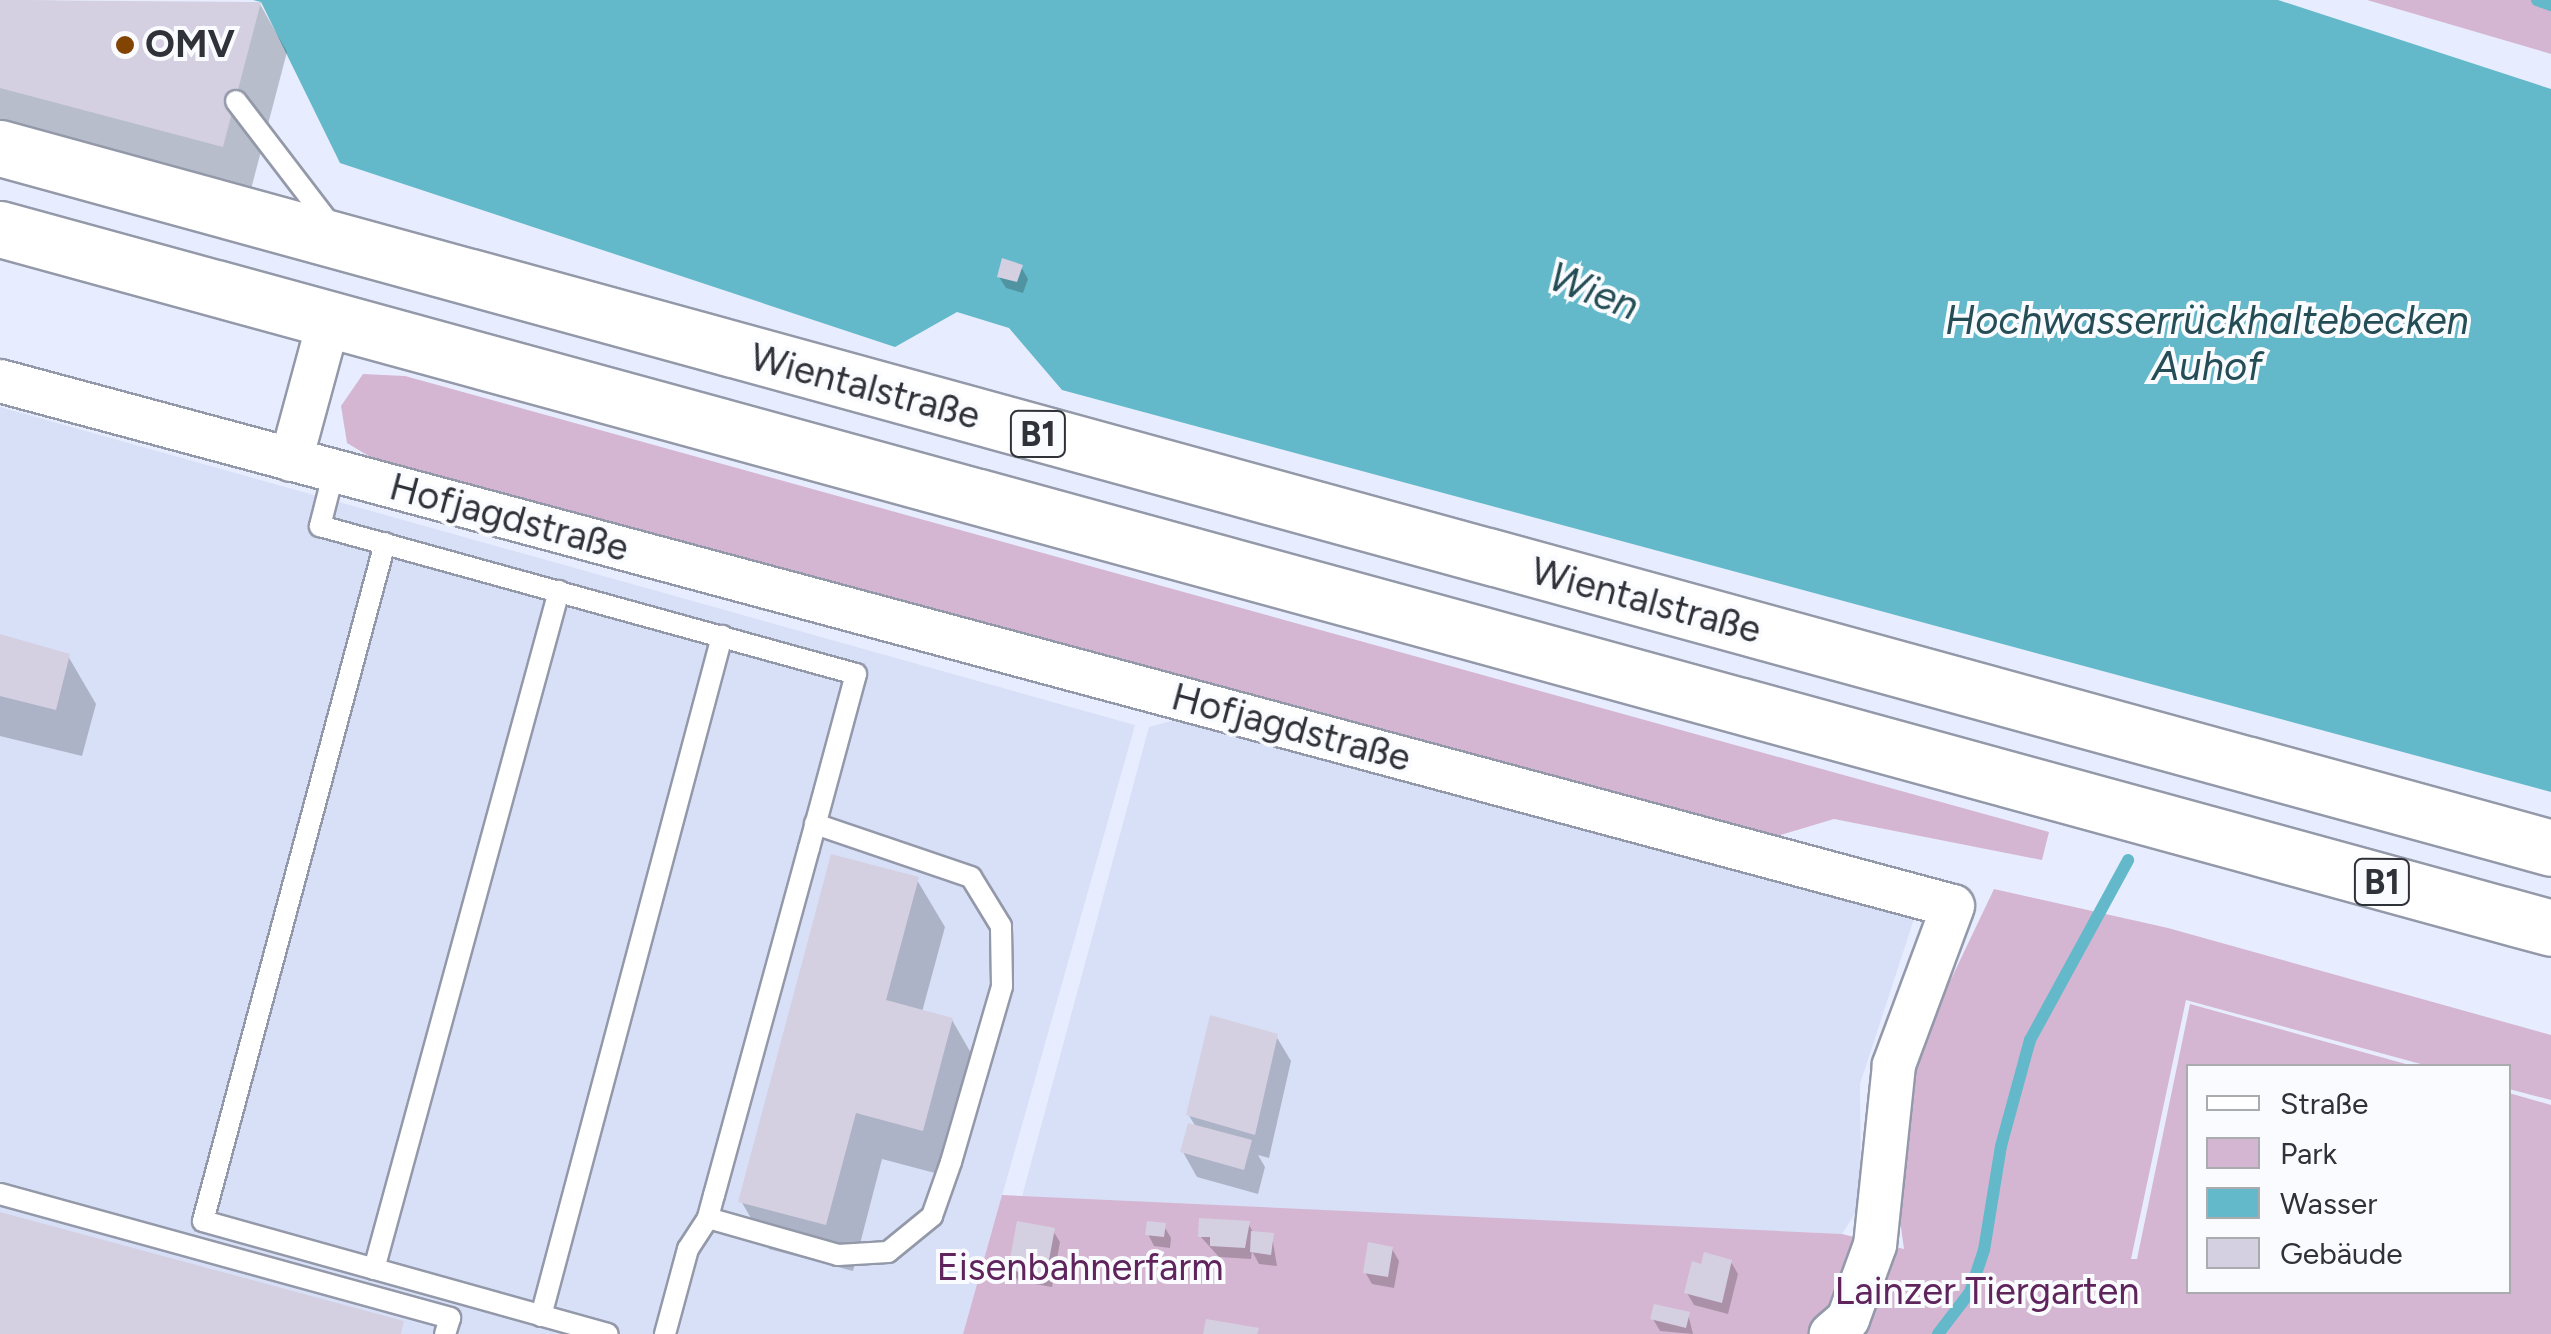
<!DOCTYPE html>
<meta charset="utf-8">
<style>
body{margin:0}
#map{position:relative;width:2551px;height:1334px;overflow:hidden;background:#e7edfe;font-family:Figtree,sans-serif}
div>[style]{position:absolute}
.built>*{inset:0;background:#d8e0f8}
.green>*{inset:0;background:#d5b6d2}
.water>*{inset:0;background:#63b9c9}
.shadow>*{inset:0;background:#0003}
.stream>*{height:12px;margin:-6px;padding:0 6px;transform-origin:6px;border-radius:6px;background:#63b9c9}
.building>*{inset:0;background:#d5d0e1}
.roads{filter:drop-shadow(2px 0 #9499a9) drop-shadow(-2px 0 #9499a9) drop-shadow(0 2px #9499a9) drop-shadow(0 -2px #9499a9)}
.service>*{height:20px;margin:-10px;padding:0 10px;transform-origin:10px;border-radius:10px;background:#fff}
.minor>*{height:42px;margin:-21px;padding:0 21px;transform-origin:21px;border-radius:21px;background:#fff}
.primary>*{height:55px;margin:-27.5px;padding:0 27.5px;transform-origin:27.5px;border-radius:27.5px;background:#fff}
.dots>*{width:28px;height:28px;translate:-50% -50%;box-sizing:border-box;border:5px solid #f9fbfe;border-radius:50%}
span{translate:-50% -50%;white-space:nowrap;text-align:center;line-height:1.15;-webkit-text-stroke:8px #f9fbfe;paint-order:stroke}
.shield-label span{padding:2px 8px;background:#f9fbfe;border:2px solid;border-radius:8px;-webkit-text-stroke-width:0}
.shield-label{font-size:35px;color:#303239;font-weight:700}
.poi-label{font-size:38px;color:#303239;font-weight:700}
.left{translate:0 -50%;text-align:left}
.street-label{font-size:38px;color:#303239}
.park-label{font-size:38px;color:#60245d}
.water-label{font-size:40px;color:#254d55;font-style:italic}
.legend{position:absolute;left:2186px;top:1064px;width:325px;height:230px;box-sizing:border-box;background:#f9fbfe;border:2px solid #a9abaf;margin:0;padding:12px 18px;list-style:none;font-size:30px;color:#303239}
.legend li{display:flex;align-items:center;gap:20px;height:50px}
.legend b{width:50px;border:2px solid #a9abaf}
</style>
<div id="map">
<div class="built">
<div style="clip-path:polygon(0 407px,1135px 725px,963px 1334px,0 1334px)"></div>
<div style="clip-path:polygon(1190px 716px,1915px 916px,1860px 1084px,1861px 1204px,1842px 1234px,1021px 1200px,1149px 727px)"></div>
</div>
<div class="green">
<div style="clip-path:polygon(2367px 0,2551px 0,2551px 54px)"></div>
<div style="clip-path:polygon(363px 374px,405px 376px,2049px 832px,2042px 860px,1834px 819px,1750px 844px,1421px 740px,387px 467px,347px 443px,341px 406px)"></div>
<div style="clip-path:polygon(1994px 889px,2168px 928px,2551px 1035px,2551px 1100px,2509px 1089px,2508px 1066px,2428px 1066px,2186px 1000px,2131px 1259px,2137px 1259px,2190px 1004px,2413px 1066px,2188px 1066px,2188px 1292px,2508px 1292px,2509px 1093px,2551px 1105px,2551px 1334px,963px 1334px,1002px 1195px,1842px 1234px,1904px 1249px,1897px 1199px,1913px 1059px)"></div>
</div>
<div class="water">
<div style="clip-path:polygon(253px 0,2278px 0,2551px 89px,2551px 792px,1062px 390px,1009px 328px,957px 312px,895px 347px,340px 163px,261px 2px)"></div>
</div>
<div class="shadow">
<div style="clip-path:polygon(0 0,260px 4px,287px 52px,250px 193px,0 129px)"></div>
<div style="clip-path:polygon(1021px 267px,1028px 279px,1023px 293px,1006px 288px,999px 277px)"></div>
<div style="clip-path:polygon(0 636px,68px 656px,96px 704px,82px 756px,0 736px)"></div>
<div style="clip-path:polygon(917px 880px,945px 927px,922px 1012px,952px 1020px,979px 1067px,950px 1177px,882px 1159px,853px 1271px,769px 1249px,741px 1201px)"></div>
<div style="clip-path:polygon(1276px 1036px,1291px 1061px,1269px 1158px,1258px 1155px,1265px 1167px,1258px 1194px,1197px 1177px,1183px 1152px,1196px 1127px,1188px 1114px)"></div>
<div style="clip-path:polygon(1248px 1223px,1254px 1234px,1272px 1236px,1277px 1266px,1259px 1264px,1252px 1251px,1251px 1259px,1219px 1257px,1200px 1236px)"></div>
<div style="clip-path:polygon(1164px 1226px,1171px 1238px,1170px 1248px,1154px 1246px,1148px 1234px)"></div>
<div style="clip-path:polygon(1053px 1231px,1060px 1242px,1052px 1287px,1018px 1281px,1011px 1269px)"></div>
<div style="clip-path:polygon(1392px 1249px,1399px 1261px,1394px 1288px,1372px 1284px,1365px 1272px)"></div>
<div style="clip-path:polygon(1731px 1262px,1738px 1274px,1728px 1314px,1694px 1305px,1687px 1293px,1703px 1267px)"></div>
<div style="clip-path:polygon(1688px 1314px,1693px 1334px,1660px 1331px,1653px 1319px)"></div>
</div>
<div class="stream">
<div style="left:2537px;top:0;width:15px;rotate:20deg"></div>
<div style="left:1938px;top:1334px;width:53px;rotate:-52.7deg"></div>
<div style="left:1970px;top:1292px;width:44px;rotate:-71.6deg"></div>
<div style="left:1984px;top:1250px;width:105px;rotate:-80.7deg"></div>
<div style="left:2001px;top:1146px;width:110px;rotate:-74.7deg"></div>
<div style="left:2030px;top:1040px;width:205px;rotate:-61.4deg"></div>
</div>
<div class="building">
<div style="clip-path:polygon(0 0,261px 2px,223px 147px,0 88px)"></div>
<div style="clip-path:polygon(1002px 258px,1023px 265px,1017px 282px,997px 277px)"></div>
<div style="clip-path:polygon(0 634px,70px 654px,56px 710px,0 696px)"></div>
<div style="clip-path:polygon(831px 854px,919px 877px,886px 1000px,953px 1018px,923px 1131px,856px 1113px,826px 1225px,738px 1202px)"></div>
<div style="clip-path:polygon(1210px 1015px,1278px 1034px,1255px 1135px,1186px 1115px)"></div>
<div style="clip-path:polygon(1188px 1123px,1252px 1140px,1244px 1170px,1180px 1152px)"></div>
<div style="clip-path:polygon(0 1212px,404px 1321px,401px 1334px,0 1334px)"></div>
<div style="clip-path:polygon(1199px 1218px,1250px 1221px,1245px 1248px,1210px 1246px,1210px 1237px,1198px 1237px)"></div>
<div style="clip-path:polygon(1017px 1221px,1055px 1228px,1046px 1276px,1008px 1270px)"></div>
<div style="clip-path:polygon(1147px 1221px,1166px 1223px,1164px 1237px,1145px 1235px)"></div>
<div style="clip-path:polygon(1251px 1231px,1274px 1233px,1271px 1255px,1250px 1252px)"></div>
<div style="clip-path:polygon(1368px 1242px,1393px 1247px,1388px 1277px,1363px 1273px)"></div>
<div style="clip-path:polygon(1704px 1252px,1732px 1260px,1722px 1303px,1684px 1293px,1692px 1261px,1701px 1264px)"></div>
<div style="clip-path:polygon(1654px 1304px,1690px 1312px,1686px 1328px,1650px 1319px)"></div>
<div style="clip-path:polygon(1206px 1319px,1259px 1328px,1257px 1334px,1203px 1334px)"></div>
</div>
<div class="roads">
<div class="service">
<div style="left:236px;top:101px;width:160px;rotate:52.6deg"></div>
<div style="left:334px;top:471px;width:57px;rotate:104.3deg"></div>
<div style="left:320px;top:526px;width:556px;rotate:15.44deg"></div>
<div style="left:856px;top:674px;width:180px;rotate:105.1deg"></div>
<div style="left:809px;top:848px;width:360px;rotate:105.3deg"></div>
<div style="left:714px;top:1195px;width:24px;rotate:105deg"></div>
<div style="left:708px;top:1218px;width:135px;rotate:15.9deg"></div>
<div style="left:838px;top:1255px;width:50px;rotate:-3.4deg"></div>
<div style="left:888px;top:1252px;width:57px;rotate:-39.3deg"></div>
<div style="left:932px;top:1216px;width:57px;rotate:-70.6deg"></div>
<div style="left:951px;top:1162px;width:183px;rotate:-73.8deg"></div>
<div style="left:1002px;top:986px;width:60px;rotate:-91deg"></div>
<div style="left:1001px;top:926px;width:57px;rotate:-121.5deg"></div>
<div style="left:971px;top:877px;width:165px;rotate:-161.2deg"></div>
<div style="left:385px;top:543px;width:702px;rotate:105.03deg"></div>
<div style="left:203px;top:1221px;width:420px;rotate:15.6deg"></div>
<div style="left:0;top:1194px;width:467px;rotate:15.4deg"></div>
<div style="left:450px;top:1318px;width:17px;rotate:107deg"></div>
<div style="left:374px;top:1269px;width:703px;rotate:-74.74deg"></div>
<div style="left:541px;top:1316px;width:704px;rotate:-75.09deg"></div>
<div style="left:665px;top:1334px;width:88px;rotate:-74.9deg"></div>
<div style="left:688px;top:1249px;width:37px;rotate:-57deg"></div>
</div>
<div class="minor">
<div style="left:0;top:381px;width:2022px;rotate:15.05deg"></div>
<div style="left:1953px;top:906px;width:170px;rotate:110.4deg"></div>
<div style="left:1894px;top:1065px;width:181px;rotate:96deg"></div>
<div style="left:1875px;top:1245px;width:79px;rotate:110deg"></div>
<div style="left:1848px;top:1319px;width:23px;rotate:139deg"></div>
<div style="left:291px;top:460px;width:145px;rotate:-74.8deg"></div>
</div>
<div class="primary">
<div style="left:0;top:148px;width:2645px;rotate:15.34deg"></div>
<div style="left:0;top:229px;width:2645px;rotate:15.32deg"></div>
</div>
</div>
<div class="dots">
<div style="left:125px;top:45px;background:#824403"></div>
</div>
<div class="shield-label">
<span style="left:1038px;top:434px">B1</span>
<span style="left:2382px;top:882px">B1</span>
</div>
<div class="poi-label">
<span class="left" style="left:145px;top:45px">OMV</span>
</div>
<div class="street-label">
<span style="left:865px;top:387px;rotate:15deg">Wientalstraße</span>
<span style="left:509px;top:518px;rotate:15deg">Hofjagdstraße</span>
<span style="left:1646px;top:601px;rotate:15deg">Wientalstraße</span>
<span style="left:1291px;top:728px;rotate:15deg">Hofjagdstraße</span>
</div>
<div class="park-label">
<span style="left:1080px;top:1268px">Eisenbahnerfarm</span>
<span style="left:1987px;top:1292px">Lainzer Tiergarten</span>
</div>
<div class="water-label">
<span style="left:1594px;top:291px;rotate:21deg">Wien</span>
<span style="left:2207px;top:343px">Hochwasserrückhaltebecken<br>Auhof</span>
</div>
<ul class="legend">
<li><b style="height:12px;background:#fff"></b>Straße</li>
<li><b style="height:28px;background:#d5b6d2"></b>Park</li>
<li><b style="height:28px;background:#63b9c9"></b>Wasser</li>
<li><b style="height:28px;background:#d5d0e1"></b>Gebäude</li>
</ul>
</div>
